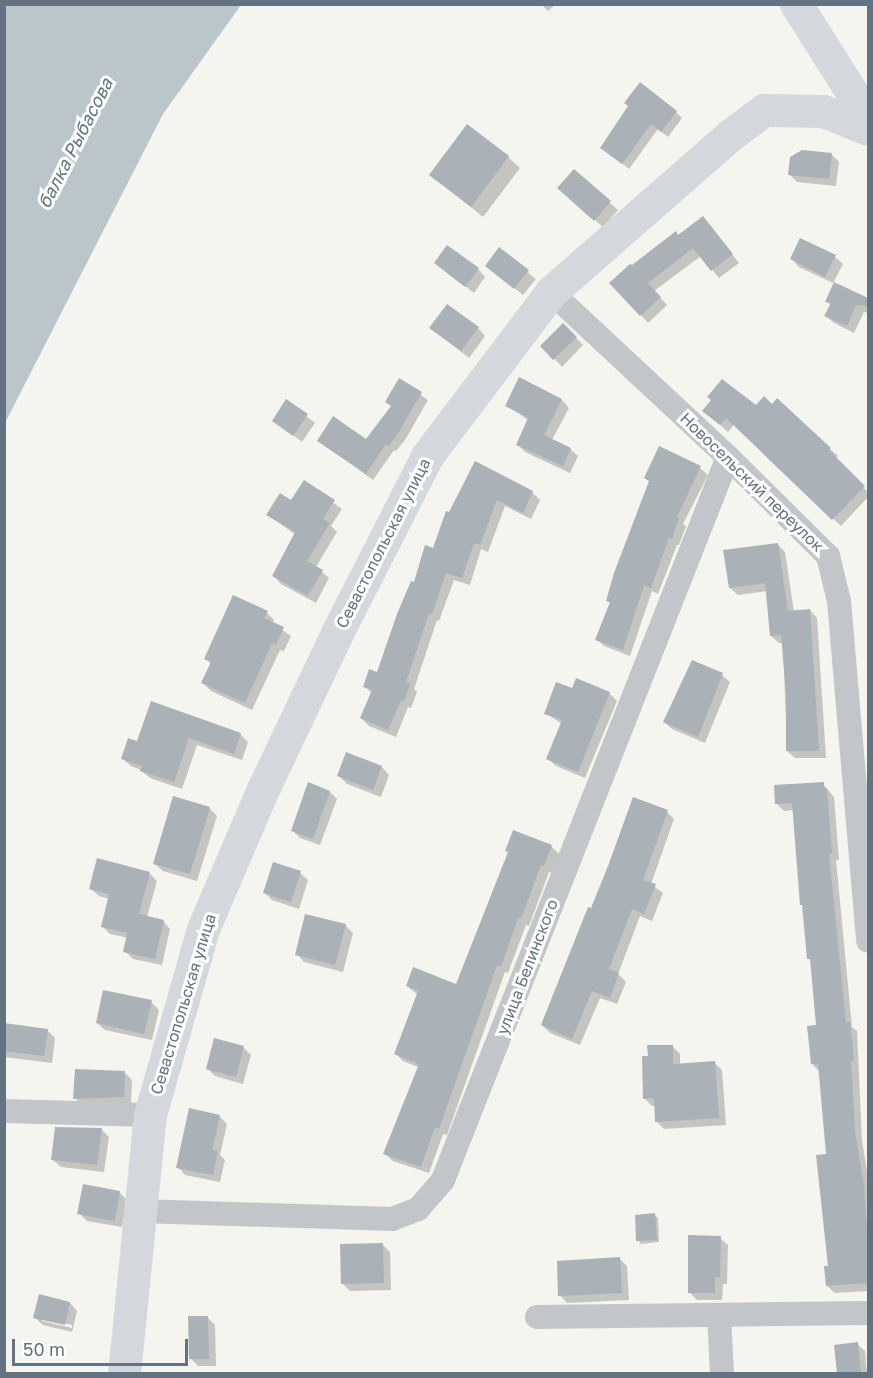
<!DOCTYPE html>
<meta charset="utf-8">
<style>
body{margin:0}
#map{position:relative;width:873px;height:1378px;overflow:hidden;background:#f5f5f0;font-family:"Golos Text",sans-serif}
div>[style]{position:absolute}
.water>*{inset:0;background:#bbc6cb}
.shadow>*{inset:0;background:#0003}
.building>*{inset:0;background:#aab1b7}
.minor>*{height:24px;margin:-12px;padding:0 12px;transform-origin:12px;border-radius:12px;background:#c2c6c9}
.secondary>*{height:33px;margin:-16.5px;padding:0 16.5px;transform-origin:16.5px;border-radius:16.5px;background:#d4d8dc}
span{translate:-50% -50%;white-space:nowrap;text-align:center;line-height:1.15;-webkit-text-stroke:6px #fff;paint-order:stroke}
.street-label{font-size:16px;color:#637382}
.water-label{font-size:18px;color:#5f767f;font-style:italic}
.frame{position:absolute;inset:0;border:6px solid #637382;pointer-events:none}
.scale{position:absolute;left:12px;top:1339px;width:176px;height:27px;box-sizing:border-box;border:3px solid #637382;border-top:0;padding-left:8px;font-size:18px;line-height:21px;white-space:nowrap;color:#637382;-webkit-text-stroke:4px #fff;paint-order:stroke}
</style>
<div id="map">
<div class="water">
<div style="clip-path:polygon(5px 4px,241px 5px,163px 114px,5px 423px)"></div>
</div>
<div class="shadow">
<div style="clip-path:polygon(541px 4px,556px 4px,548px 11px)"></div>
<div style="clip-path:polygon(676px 112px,682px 118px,668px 137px,658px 129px,629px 169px,602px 147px)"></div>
<div style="clip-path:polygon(831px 154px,839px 162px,836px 186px,797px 182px,790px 175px)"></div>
<div style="clip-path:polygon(508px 157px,520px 168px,483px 217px,431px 175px)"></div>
<div style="clip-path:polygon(574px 171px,618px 210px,603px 227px,567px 196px)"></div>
<div style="clip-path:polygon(703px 218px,739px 263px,719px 278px,701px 256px,654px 291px,667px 305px,648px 323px,641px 315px,632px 267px)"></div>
<div style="clip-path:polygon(499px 249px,536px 279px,523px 295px,487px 266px)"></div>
<div style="clip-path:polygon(835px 257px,843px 264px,833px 283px,799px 267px,792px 259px)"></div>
<div style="clip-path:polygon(436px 263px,478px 269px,485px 277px,474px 293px)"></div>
<div style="clip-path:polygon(835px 284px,868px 300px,868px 313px,864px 312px,854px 333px,834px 323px,826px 316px,831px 306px,827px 302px)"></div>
<div style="clip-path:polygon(563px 325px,583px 345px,562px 367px,542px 346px)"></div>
<div style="clip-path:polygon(431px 328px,478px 328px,485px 336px,469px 358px)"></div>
<div style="clip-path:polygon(520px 379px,562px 400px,569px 408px,552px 440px,570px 449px,578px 456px,570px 473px,525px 452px,517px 444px,528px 420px,507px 405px)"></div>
<div style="clip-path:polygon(399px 380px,428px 400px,405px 440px,396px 451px,394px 450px,373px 480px,319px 441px,367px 441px,392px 407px,386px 402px)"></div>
<div style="clip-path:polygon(287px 401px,315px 423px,302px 442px,274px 420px)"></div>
<div style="clip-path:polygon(704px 411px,830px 449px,838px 456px,835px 459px,868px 492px,868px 497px,841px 526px,734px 425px,728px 432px)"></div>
<div style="clip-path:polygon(660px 448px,700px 468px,708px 475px,683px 524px,686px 526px,679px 545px,677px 545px,658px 594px,652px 591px,630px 656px,604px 646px,597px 639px,611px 604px,607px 600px,650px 482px,645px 478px)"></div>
<div style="clip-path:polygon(475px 463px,532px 492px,540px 500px,531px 519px,505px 506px,488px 552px,481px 549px,470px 585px,454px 580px,439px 621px,437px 620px,414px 689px,417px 692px,411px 708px,408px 707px,396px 737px,369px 726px,361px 718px,372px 694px,365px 686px,378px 674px,415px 584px,434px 550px)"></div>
<div style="clip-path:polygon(304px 482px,342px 509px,331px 526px,337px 532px,316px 567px,329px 578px,316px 603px,281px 584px,274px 576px,296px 535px,268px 515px,292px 502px)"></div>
<div style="clip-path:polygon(777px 544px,785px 552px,794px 612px,810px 610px,817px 618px,826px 758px,795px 758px,787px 751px,783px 643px,779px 643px,771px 636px,767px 591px,738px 595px,730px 588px)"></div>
<div style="clip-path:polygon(267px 613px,274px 620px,273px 624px,291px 636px,284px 651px,280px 650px,252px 710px,211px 691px,203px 683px,212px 665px,205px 658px)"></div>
<div style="clip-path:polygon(722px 675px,730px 682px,705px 743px,672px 729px,664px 722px)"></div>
<div style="clip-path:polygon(573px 690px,609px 693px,617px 701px,585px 778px,556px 766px,548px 759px,562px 724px,546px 713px)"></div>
<div style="clip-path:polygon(152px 703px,240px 734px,248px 742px,242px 760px,197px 745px,182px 789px,150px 778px,141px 770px,131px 766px,123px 759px,138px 743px)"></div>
<div style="clip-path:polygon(347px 754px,382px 767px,389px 775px,381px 797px,347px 784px,339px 776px)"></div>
<div style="clip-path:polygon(823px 784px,834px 797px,839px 860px,836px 860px,852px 1027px,857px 1031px,862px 1140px,868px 1178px,868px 1291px,835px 1293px,827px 1286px,830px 1267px,827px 1156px,820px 1072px,812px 1064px,817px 1027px,812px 962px,808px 958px,794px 810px,784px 811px,776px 803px)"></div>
<div style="clip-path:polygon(330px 792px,337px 799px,320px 845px,300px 838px,292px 830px)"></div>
<div style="clip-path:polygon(209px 808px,217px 816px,197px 881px,163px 871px,155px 864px)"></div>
<div style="clip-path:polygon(667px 812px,674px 819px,651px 884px,663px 893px,652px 921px,640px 916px,618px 974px,626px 982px,617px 1004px,600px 998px,580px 1045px,550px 1033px,542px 1025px,591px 910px)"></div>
<div style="clip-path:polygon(551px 846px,559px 854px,552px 873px,549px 872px,529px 926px,526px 925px,508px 973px,505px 972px,447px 1135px,443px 1134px,429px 1173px,393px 1161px,385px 1154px,420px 1068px,403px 1061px,395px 1053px,418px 995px,407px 986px,457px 986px)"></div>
<div style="clip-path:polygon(300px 873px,308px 880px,299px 909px,272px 900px,265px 893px)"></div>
<div style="clip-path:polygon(150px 874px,157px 881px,147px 917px,163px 921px,170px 929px,162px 965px,133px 959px,125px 951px,128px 938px,110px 934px,103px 927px,109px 899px,99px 896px,91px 889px)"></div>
<div style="clip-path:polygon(345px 925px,353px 933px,343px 972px,304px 962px,297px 954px)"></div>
<div style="clip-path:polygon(151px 1002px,159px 1010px,152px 1040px,105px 1030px,97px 1023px)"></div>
<div style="clip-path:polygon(4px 1025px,47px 1030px,55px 1038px,52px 1063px,4px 1057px)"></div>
<div style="clip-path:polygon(672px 1046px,680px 1054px,680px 1065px,714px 1062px,722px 1070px,726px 1125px,664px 1129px,656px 1121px,656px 1106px,652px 1106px,644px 1098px,649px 1058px)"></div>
<div style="clip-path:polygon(243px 1047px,251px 1055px,243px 1084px,215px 1076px,207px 1068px)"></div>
<div style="clip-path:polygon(124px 1072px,132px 1080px,131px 1104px,82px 1106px,75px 1098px)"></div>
<div style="clip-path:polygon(219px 1116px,227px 1124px,220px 1155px,225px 1160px,220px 1182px,185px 1175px,178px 1167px)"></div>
<div style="clip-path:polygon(101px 1129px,109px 1137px,104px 1172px,61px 1167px,53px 1160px)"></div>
<div style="clip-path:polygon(119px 1192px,127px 1200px,122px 1227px,87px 1221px,79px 1213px)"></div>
<div style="clip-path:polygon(655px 1215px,658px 1218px,659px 1242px,641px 1244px,638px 1240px)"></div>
<div style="clip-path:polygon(720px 1238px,728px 1245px,727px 1284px,723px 1284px,722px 1300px,697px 1300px,689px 1292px)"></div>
<div style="clip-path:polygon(383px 1245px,390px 1252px,391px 1290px,350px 1291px,342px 1283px)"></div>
<div style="clip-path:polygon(620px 1259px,627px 1266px,629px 1300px,567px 1303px,560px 1295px)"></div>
<div style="clip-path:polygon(evenodd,70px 1303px,77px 1311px,72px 1332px,43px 1325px,35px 1318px,70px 1303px,42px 1318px,72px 1325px,72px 1328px,42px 1321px,42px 1318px)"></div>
<div style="clip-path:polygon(207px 1317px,215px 1325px,216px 1366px,198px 1366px,191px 1359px)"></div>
<div style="clip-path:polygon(857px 1344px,865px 1351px,867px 1374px,839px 1374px)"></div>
</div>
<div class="building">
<div style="clip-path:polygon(640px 82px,677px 111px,661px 132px,651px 124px,622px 164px,600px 148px,628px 106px,624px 103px)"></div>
<div style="clip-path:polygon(467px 124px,509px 156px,471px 207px,429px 175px)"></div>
<div style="clip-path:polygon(802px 150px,832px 153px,829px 179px,788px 175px,790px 157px)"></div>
<div style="clip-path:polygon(574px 169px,611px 201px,594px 221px,557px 188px)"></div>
<div style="clip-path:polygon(703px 216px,733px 254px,711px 271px,693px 248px,648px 283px,661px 297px,640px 316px,609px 283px,630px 264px,632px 265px,676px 231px,678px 235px)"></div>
<div style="clip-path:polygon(800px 238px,836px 255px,825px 277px,790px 259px)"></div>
<div style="clip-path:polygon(447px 245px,479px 268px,465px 287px,434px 263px)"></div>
<div style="clip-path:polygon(499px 247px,529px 270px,514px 289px,485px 266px)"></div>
<div style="clip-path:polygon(834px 282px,868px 298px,868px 306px,856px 305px,847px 326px,824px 316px,831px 303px,825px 302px)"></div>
<div style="clip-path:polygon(447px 304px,479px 327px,461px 351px,429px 328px)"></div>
<div style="clip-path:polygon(563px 323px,577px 337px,553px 360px,540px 346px)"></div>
<div style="clip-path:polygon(519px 377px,562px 399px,544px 435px,571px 448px,563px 466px,516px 445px,528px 418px,505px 406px)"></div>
<div style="clip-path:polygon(399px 378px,422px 392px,398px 433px,389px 446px,386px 444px,366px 474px,317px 441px,333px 416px,366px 439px,391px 406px,385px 402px)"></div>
<div style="clip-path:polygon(722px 379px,756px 405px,764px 396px,772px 404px,777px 398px,831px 448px,829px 450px,865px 486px,832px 520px,726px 418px,720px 425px,702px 411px,711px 400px,707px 397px)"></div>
<div style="clip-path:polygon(286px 399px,308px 414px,293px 436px,272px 421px)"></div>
<div style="clip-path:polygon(659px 446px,701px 466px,677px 517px,679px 518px,672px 539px,669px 538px,651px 588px,644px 585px,623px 650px,595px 640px,610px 602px,606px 601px,614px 573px,649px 481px,644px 478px)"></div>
<div style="clip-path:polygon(475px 461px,533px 491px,523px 513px,497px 500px,480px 545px,474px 543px,462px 578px,446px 573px,432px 614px,429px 613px,406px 682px,410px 684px,404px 701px,401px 700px,388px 730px,360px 718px,372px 690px,363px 687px,369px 669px,377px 672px,397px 614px,411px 581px,414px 582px,425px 545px,433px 548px,446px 511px,449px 512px)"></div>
<div style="clip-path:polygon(304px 480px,335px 500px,323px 519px,330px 523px,307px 561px,323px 570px,308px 596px,272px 576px,295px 532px,266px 515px,280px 493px,291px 500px)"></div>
<div style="clip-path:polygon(778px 543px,788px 611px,810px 609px,819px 751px,786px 751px,786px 693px,781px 635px,770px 636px,765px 583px,729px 588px,723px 550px)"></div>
<div style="clip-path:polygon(233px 595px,268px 611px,264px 618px,284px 627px,276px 645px,272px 643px,245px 703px,201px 683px,211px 662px,204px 659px)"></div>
<div style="clip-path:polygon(692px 660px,723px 673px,698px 737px,663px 722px)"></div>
<div style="clip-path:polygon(576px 678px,610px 692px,578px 772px,546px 759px,562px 720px,544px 714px,556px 682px,572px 688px)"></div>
<div style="clip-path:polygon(151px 701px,241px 733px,234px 754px,189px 738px,174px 782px,140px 771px,142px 766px,121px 759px,128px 738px,137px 741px)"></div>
<div style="clip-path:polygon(346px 752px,382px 766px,373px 790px,337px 776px)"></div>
<div style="clip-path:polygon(308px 782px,330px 791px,313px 839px,291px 831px)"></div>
<div style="clip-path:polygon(824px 782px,824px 788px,827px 788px,832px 853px,829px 853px,846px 1023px,850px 1022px,854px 1060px,851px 1061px,855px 1131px,864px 1186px,868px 1246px,868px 1283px,826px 1286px,824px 1266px,828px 1266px,816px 1155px,826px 1154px,818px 1064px,811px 1064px,807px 1026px,816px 1025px,810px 959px,807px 959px,802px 905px,800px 905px,792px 803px,775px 804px,774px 785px)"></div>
<div style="clip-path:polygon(173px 796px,210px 807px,190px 874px,153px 864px)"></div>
<div style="clip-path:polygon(633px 797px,668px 810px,643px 880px,656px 884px,644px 914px,632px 909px,609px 969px,619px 973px,610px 998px,592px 991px,572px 1039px,541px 1025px,588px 907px,591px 908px,608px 866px)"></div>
<div style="clip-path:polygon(513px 830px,552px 845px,544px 866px,541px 865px,521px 919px,518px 918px,501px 967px,497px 965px,439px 1129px,435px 1127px,421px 1167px,383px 1154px,419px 1064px,394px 1054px,418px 991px,406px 986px,413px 967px,456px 984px,508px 852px,505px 851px)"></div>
<div style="clip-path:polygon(97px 858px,150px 872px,139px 914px,164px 920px,155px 959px,123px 952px,127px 933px,101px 927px,109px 894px,89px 889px)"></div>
<div style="clip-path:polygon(273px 862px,301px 871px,291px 902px,263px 893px)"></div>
<div style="clip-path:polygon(305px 914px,346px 924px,335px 965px,295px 955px)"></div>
<div style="clip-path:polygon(103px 990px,152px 1000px,144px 1034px,96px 1023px)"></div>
<div style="clip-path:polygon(4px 1023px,48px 1029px,44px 1056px,4px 1051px)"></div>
<div style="clip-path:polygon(214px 1038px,244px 1046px,236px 1077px,206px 1069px)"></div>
<div style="clip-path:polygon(647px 1045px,673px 1045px,673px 1064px,715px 1061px,719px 1118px,655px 1122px,654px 1098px,643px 1099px,642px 1056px,648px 1056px)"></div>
<div style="clip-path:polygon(75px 1069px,125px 1071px,124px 1097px,73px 1099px)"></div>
<div style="clip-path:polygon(189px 1108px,220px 1115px,212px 1150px,218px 1151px,213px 1175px,176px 1168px)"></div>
<div style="clip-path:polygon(55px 1127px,102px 1128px,97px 1165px,51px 1160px)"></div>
<div style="clip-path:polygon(83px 1184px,120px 1191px,115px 1221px,77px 1214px)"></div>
<div style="clip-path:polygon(655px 1213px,657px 1240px,636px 1241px,635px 1215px)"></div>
<div style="clip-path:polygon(688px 1235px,721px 1236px,720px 1277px,715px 1277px,715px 1293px,688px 1293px)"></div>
<div style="clip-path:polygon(383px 1243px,384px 1283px,341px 1284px,340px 1244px)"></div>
<div style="clip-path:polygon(620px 1257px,622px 1293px,558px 1296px,557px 1261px)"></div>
<div style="clip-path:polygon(39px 1294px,70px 1302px,65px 1325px,33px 1318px)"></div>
<div style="clip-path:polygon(188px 1316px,208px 1316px,209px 1359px,189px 1359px)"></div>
<div style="clip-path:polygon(858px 1342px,861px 1374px,837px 1374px,834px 1345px)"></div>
</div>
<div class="minor">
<div style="left:551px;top:292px;width:242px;rotate:43deg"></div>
<div style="left:728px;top:457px;width:141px;rotate:44.7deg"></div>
<div style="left:828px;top:556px;width:46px;rotate:76.3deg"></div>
<div style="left:839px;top:601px;width:341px;rotate:85.1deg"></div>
<div style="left:4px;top:1111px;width:146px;rotate:1.6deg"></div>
<div style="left:140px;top:1211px;width:252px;rotate:1.8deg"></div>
<div style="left:392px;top:1219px;width:28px;rotate:-21deg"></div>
<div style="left:418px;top:1209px;width:38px;rotate:-49deg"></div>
<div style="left:443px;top:1180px;width:777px;rotate:-68.49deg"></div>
<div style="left:719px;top:1315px;width:59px;rotate:87.1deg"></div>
<div style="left:537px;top:1317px;width:331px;rotate:-0.7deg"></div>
</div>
<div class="secondary">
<div style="left:796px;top:4px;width:135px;rotate:57.7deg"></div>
<div style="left:124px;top:1374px;width:260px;rotate:-84.3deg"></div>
<div style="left:150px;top:1115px;width:193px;rotate:-74.1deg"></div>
<div style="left:203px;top:929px;width:155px;rotate:-66.8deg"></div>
<div style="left:264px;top:787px;width:170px;rotate:-64.6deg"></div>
<div style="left:337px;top:633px;width:199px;rotate:-63deg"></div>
<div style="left:427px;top:456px;width:206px;rotate:-52.9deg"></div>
<div style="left:551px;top:292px;width:237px;rotate:-41.2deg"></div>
<div style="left:729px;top:136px;width:44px;rotate:-36.6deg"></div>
<div style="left:764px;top:110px;width:59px;rotate:1deg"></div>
<div style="left:823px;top:111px;width:48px;rotate:21.8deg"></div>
</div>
<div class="street-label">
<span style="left:752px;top:482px;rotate:44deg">Новосельский переулок</span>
<span style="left:383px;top:543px;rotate:-63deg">Севастопольская улица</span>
<span style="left:527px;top:967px;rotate:-69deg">улица Белинского</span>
<span style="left:183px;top:1004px;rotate:-73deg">Севастопольская улица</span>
</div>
<div class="water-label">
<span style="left:75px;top:143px;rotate:-63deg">балка Рыбасова</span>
</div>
<div class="frame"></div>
<div class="scale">50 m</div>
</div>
